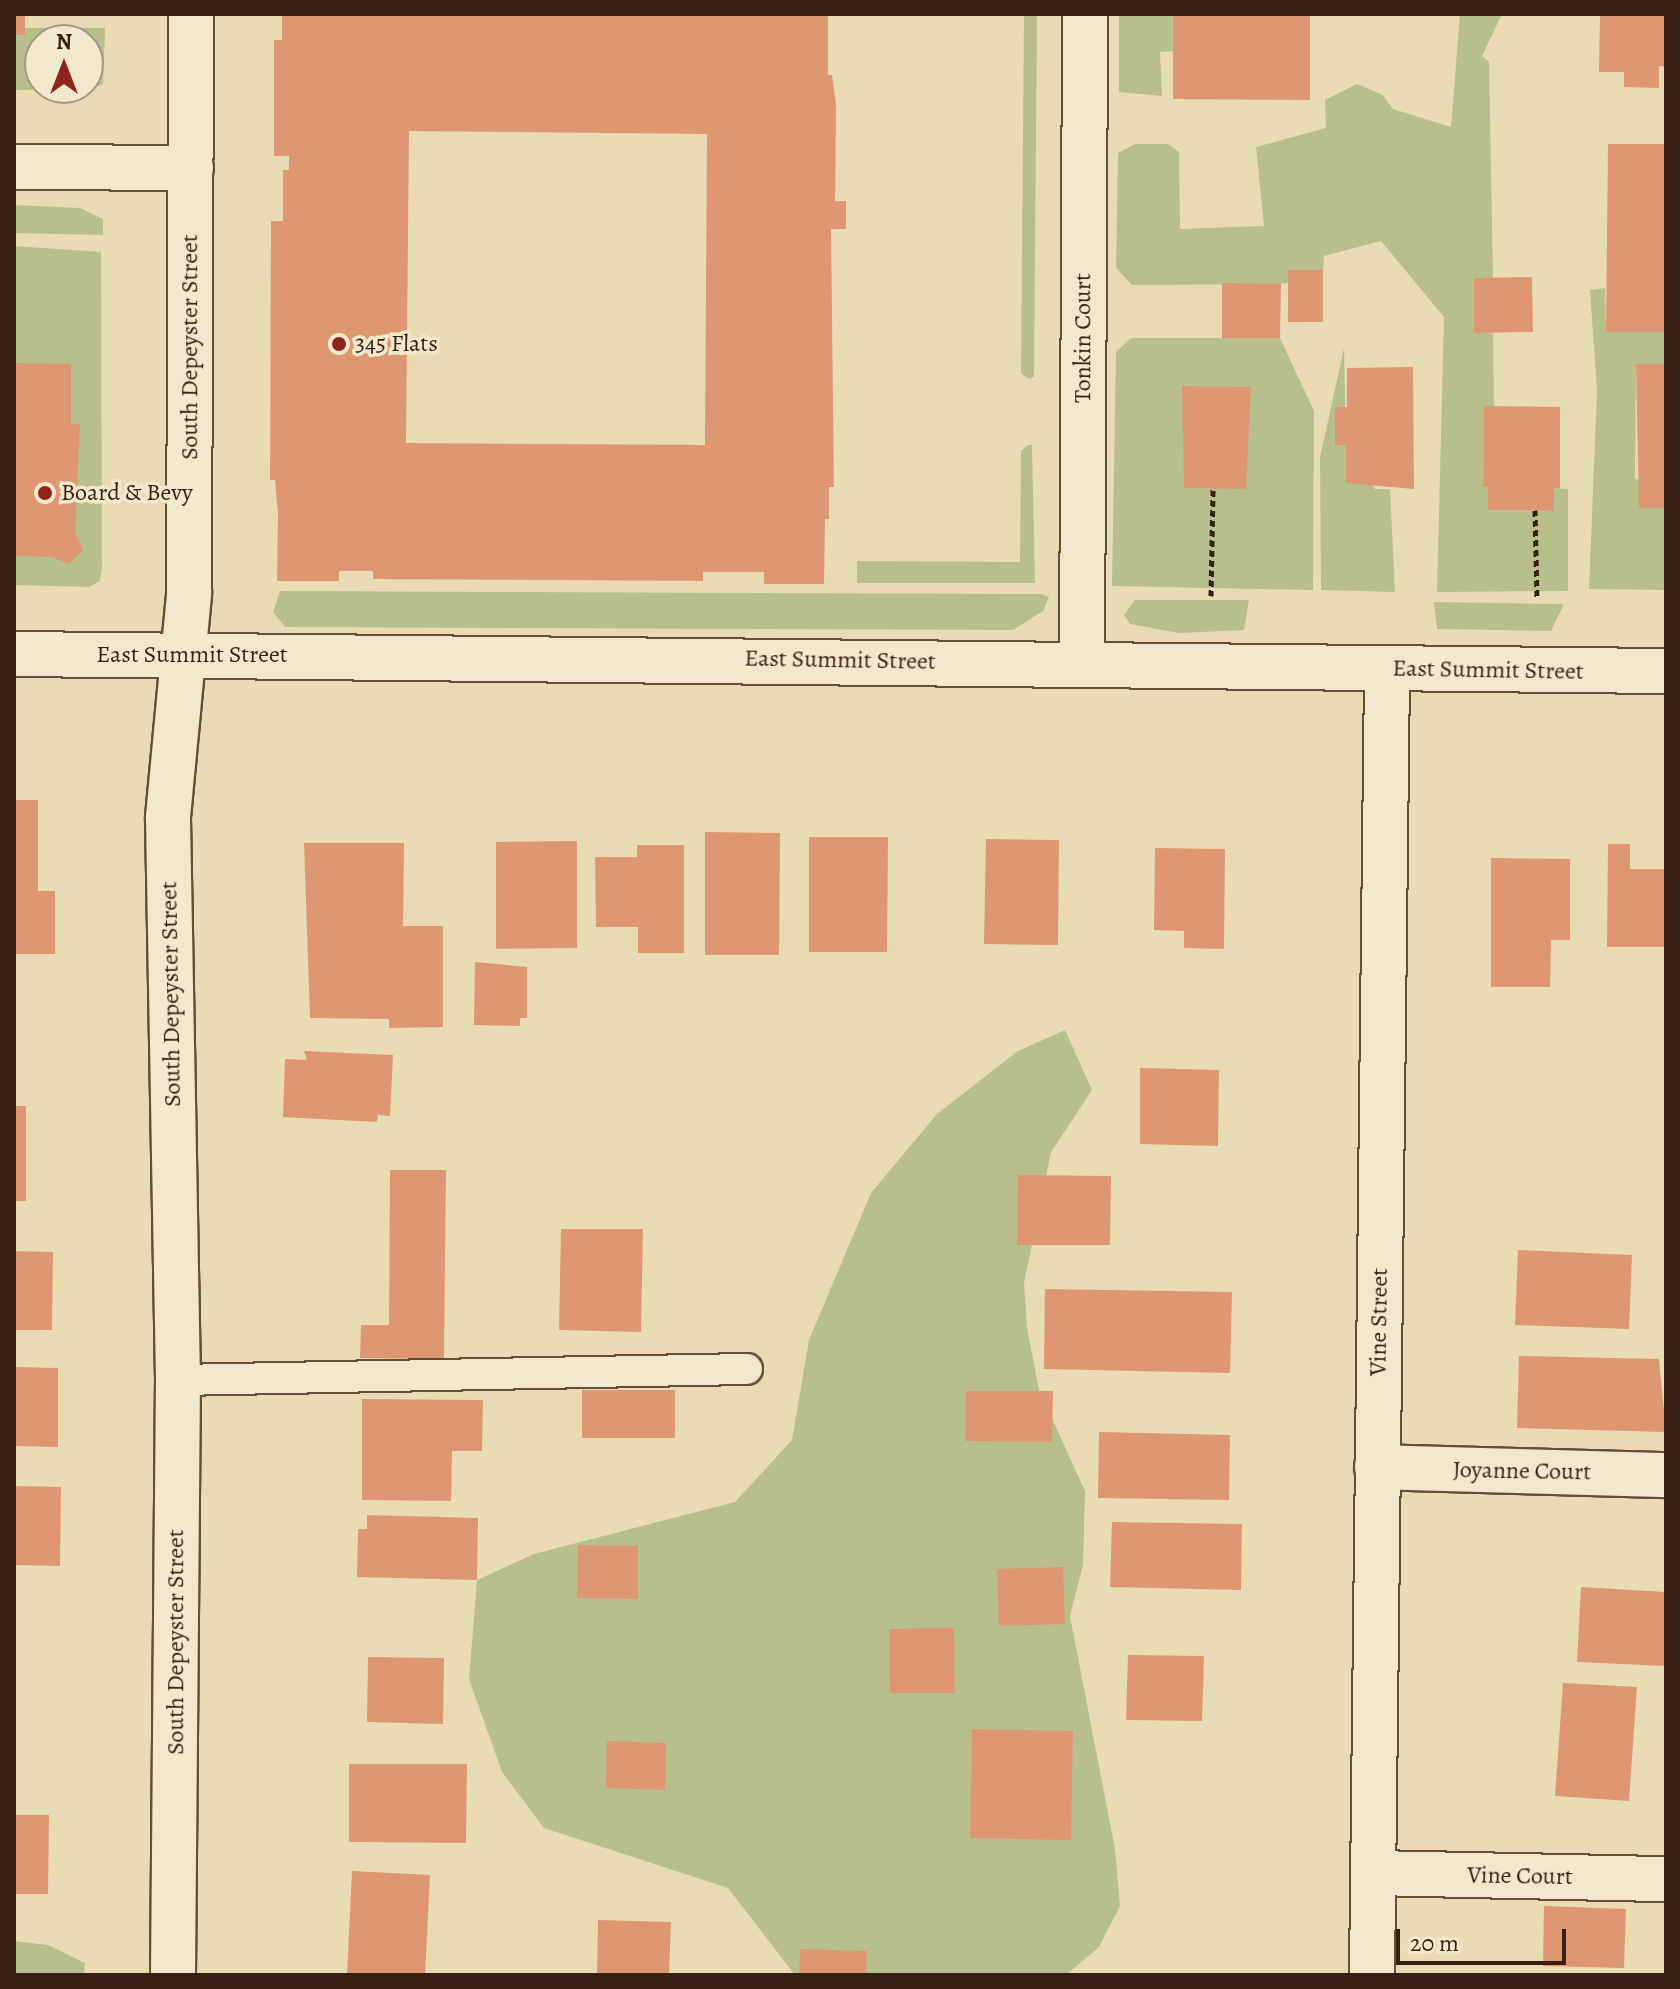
<!DOCTYPE html>
<style>
body{margin:0}
#map{position:relative;width:1680px;height:1989px;overflow:hidden;background:#e9dcb4;font-family:Alegreya,serif}
div>[style]{position:absolute}
.green>*{inset:0;background:#b7c08c}
.building>*{inset:0;background:#df9771}
.path>*{height:5px;margin-top:-2.5px;transform-origin:0;background:repeating-linear-gradient(90deg,#381f11 0 6px,transparent 0 10px)}
.roads{filter:drop-shadow(2px 0 #644e3a) drop-shadow(-2px 0 #644e3a) drop-shadow(0 2px #644e3a) drop-shadow(0 -2px #644e3a)}
.service>*{height:30px;margin:-15px;padding:0 15px;transform-origin:15px;border-radius:15px;background:#f1e8ce}
.minor>*{height:44px;margin:-22px;padding:0 22px;transform-origin:22px;border-radius:22px;background:#f1e8ce}
.tertiary>*{height:44px;margin:-22px;padding:0 22px;transform-origin:22px;border-radius:22px;background:#f1e8ce}
.dots>*{width:22px;height:22px;translate:-50% -50%;box-sizing:border-box;border:4px solid #f1e8ce;border-radius:50%}
span{translate:-50% -50%;white-space:nowrap;text-align:center;line-height:1.15;-webkit-text-stroke:7px #f1e8ce;paint-order:stroke}
.street-label{font-size:24px;color:#381f11}
.poi-label{font-size:24px;color:#381f11}
.left{translate:0 -50%;text-align:left}
.frame{position:absolute;inset:0;border:16px solid #381f11;pointer-events:none}
.north{position:absolute;left:24px;top:24px;width:80px;height:80px;box-sizing:border-box;background:#f1e8ce;border:2px solid #a79882;border-radius:50%;rotate:0deg;font-size:22px;font-weight:700;line-height:32px;text-align:center;color:#381f11}
.north::after{content:'';display:block;margin:auto;width:28px;height:36px;background:#8f2418;clip-path:polygon(50% 0,100% 100%,50% 72%,0 100%)}
.scale{position:absolute;left:1396px;top:1929px;width:170px;height:36px;box-sizing:border-box;border:4px solid #381f11;border-top:0;padding-left:10px;font-size:24px;line-height:28px;white-space:nowrap;color:#381f11;-webkit-text-stroke:6px #f1e8ce;paint-order:stroke}
</style>
<div id="map">
<div class="green">
<div style="clip-path:polygon(1024px 14px,1037px 14px,1034px 377px,1029px 379px,1021px 373px)"></div>
<div style="clip-path:polygon(1119px 14px,1173px 14px,1173px 51px,1160px 52px,1162px 96px,1119px 92px)"></div>
<div style="clip-path:polygon(1460px 14px,1502px 14px,1482px 56px,1489px 62px,1493px 278px,1474px 279px,1474px 332px,1493px 333px,1494px 406px,1484px 407px,1483px 487px,1488px 487px,1488px 510px,1554px 511px,1554px 488px,1568px 489px,1568px 591px,1437px 592px,1444px 317px,1381px 241px,1324px 256px,1323px 270px,1289px 270px,1288px 283px,1281px 284px,1132px 285px,1116px 268px,1118px 153px,1135px 144px,1168px 144px,1179px 152px,1180px 229px,1264px 226px,1256px 147px,1326px 128px,1325px 100px,1357px 84px,1383px 95px,1393px 109px,1451px 127px)"></div>
<div style="clip-path:polygon(evenodd,25px 28px,105px 28px,103px 84px,92px 89px,15px 90px,15px 35px,25px 35px,25px 28px,40px 40px,88px 40px,88px 88px,40px 88px,40px 40px)"></div>
<div style="clip-path:polygon(14px 205px,80px 208px,103px 219px,103px 235px,14px 233px)"></div>
<div style="clip-path:polygon(14px 246px,101px 252px,102px 568px,100px 581px,89px 587px,14px 585px)"></div>
<div style="clip-path:polygon(1605px 288px,1606px 332px,1666px 332px,1666px 364px,1636px 364px,1635px 479px,1639px 480px,1639px 508px,1666px 508px,1666px 590px,1589px 589px,1597px 391px,1590px 290px)"></div>
<div style="clip-path:polygon(1131px 338px,1280px 338px,1314px 411px,1313px 590px,1112px 586px,1116px 352px)"></div>
<div style="clip-path:polygon(1344px 348px,1346px 445px,1375px 489px,1390px 489px,1395px 592px,1321px 590px,1320px 457px)"></div>
<div style="clip-path:polygon(1028px 445px,1032px 445px,1035px 583px,857px 583px,857px 561px,1020px 562px,1021px 451px)"></div>
<div style="clip-path:polygon(280px 591px,1041px 594px,1049px 597px,1043px 611px,1013px 630px,285px 627px,273px 612px)"></div>
<div style="clip-path:polygon(1135px 600px,1249px 600px,1244px 630px,1179px 633px,1130px 624px,1124px 615px)"></div>
<div style="clip-path:polygon(1434px 602px,1564px 604px,1551px 631px,1437px 629px)"></div>
<div style="clip-path:polygon(1065px 1030px,1092px 1090px,1051px 1152px,1024px 1283px,1027px 1328px,1039px 1390px,1085px 1491px,1083px 1565px,1070px 1616px,1115px 1849px,1120px 1906px,1099px 1947px,1066px 1975px,795px 1975px,728px 1888px,544px 1828px,502px 1772px,469px 1679px,477px 1580px,534px 1554px,735px 1502px,792px 1440px,809px 1340px,871px 1193px,937px 1114px,1018px 1051px)"></div>
<div style="clip-path:polygon(14px 1941px,48px 1945px,85px 1963px,84px 1975px,14px 1975px)"></div>
</div>
<div class="building">
<div style="clip-path:polygon(14px 14px,25px 14px,25px 35px,14px 35px)"></div>
<div style="clip-path:polygon(evenodd,282px 14px,828px 14px,828px 75px,832px 75px,836px 105px,835px 201px,846px 201px,846px 229px,831px 229px,834px 487px,829px 487px,829px 519px,825px 519px,824px 584px,764px 584px,764px 572px,703px 572px,703px 581px,373px 579px,373px 571px,339px 571px,339px 581px,277px 581px,278px 513px,275px 480px,270px 480px,271px 221px,283px 221px,283px 170px,289px 170px,289px 156px,274px 156px,274px 40px,282px 40px,282px 14px,409px 131px,707px 134px,705px 445px,406px 443px,409px 131px)"></div>
<div style="clip-path:polygon(1173px 14px,1310px 14px,1310px 100px,1173px 99px)"></div>
<div style="clip-path:polygon(1600px 14px,1666px 14px,1666px 67px,1659px 66px,1659px 88px,1624px 87px,1624px 72px,1599px 72px)"></div>
<div style="clip-path:polygon(1608px 144px,1666px 144px,1666px 332px,1606px 332px)"></div>
<div style="clip-path:polygon(1288px 270px,1323px 270px,1323px 322px,1288px 322px)"></div>
<div style="clip-path:polygon(1532px 277px,1533px 332px,1474px 333px,1474px 278px)"></div>
<div style="clip-path:polygon(1222px 283px,1281px 284px,1280px 338px,1222px 338px)"></div>
<div style="clip-path:polygon(14px 363px,71px 364px,71px 424px,80px 424px,75px 532px,83px 550px,69px 564px,52px 557px,14px 556px)"></div>
<div style="clip-path:polygon(1636px 364px,1666px 364px,1666px 508px,1639px 508px)"></div>
<div style="clip-path:polygon(1413px 367px,1414px 489px,1346px 483px,1346px 445px,1335px 445px,1335px 407px,1347px 407px,1347px 368px)"></div>
<div style="clip-path:polygon(1182px 386px,1251px 387px,1246px 489px,1184px 488px)"></div>
<div style="clip-path:polygon(1484px 406px,1560px 407px,1560px 488px,1554px 488px,1554px 511px,1488px 510px,1488px 487px,1483px 487px)"></div>
<div style="clip-path:polygon(14px 800px,38px 800px,38px 891px,55px 891px,55px 954px,14px 954px)"></div>
<div style="clip-path:polygon(705px 832px,780px 833px,779px 955px,705px 955px)"></div>
<div style="clip-path:polygon(809px 837px,888px 837px,887px 952px,809px 952px)"></div>
<div style="clip-path:polygon(986px 839px,1059px 840px,1058px 945px,984px 944px)"></div>
<div style="clip-path:polygon(577px 841px,577px 948px,496px 949px,496px 842px)"></div>
<div style="clip-path:polygon(304px 843px,404px 843px,403px 926px,443px 926px,443px 1027px,389px 1028px,389px 1019px,310px 1018px)"></div>
<div style="clip-path:polygon(1608px 844px,1630px 844px,1630px 869px,1666px 869px,1666px 947px,1607px 947px)"></div>
<div style="clip-path:polygon(637px 845px,684px 845px,684px 953px,638px 953px,638px 927px,596px 927px,595px 857px,637px 857px)"></div>
<div style="clip-path:polygon(1155px 848px,1225px 849px,1224px 949px,1184px 948px,1184px 931px,1154px 930px)"></div>
<div style="clip-path:polygon(1491px 858px,1570px 859px,1570px 940px,1551px 940px,1550px 987px,1491px 987px)"></div>
<div style="clip-path:polygon(475px 962px,527px 967px,527px 1018px,520px 1018px,520px 1026px,474px 1025px)"></div>
<div style="clip-path:polygon(304px 1051px,393px 1055px,390px 1116px,378px 1115px,377px 1122px,283px 1117px,285px 1059px,307px 1060px)"></div>
<div style="clip-path:polygon(1140px 1068px,1219px 1070px,1218px 1146px,1140px 1144px)"></div>
<div style="clip-path:polygon(14px 1106px,26px 1106px,26px 1201px,14px 1201px)"></div>
<div style="clip-path:polygon(390px 1170px,446px 1170px,444px 1359px,360px 1358px,361px 1325px,389px 1325px)"></div>
<div style="clip-path:polygon(1018px 1175px,1111px 1176px,1110px 1245px,1017px 1245px)"></div>
<div style="clip-path:polygon(561px 1229px,643px 1229px,641px 1332px,559px 1330px)"></div>
<div style="clip-path:polygon(1518px 1250px,1632px 1255px,1629px 1329px,1515px 1325px)"></div>
<div style="clip-path:polygon(14px 1251px,53px 1252px,52px 1330px,14px 1330px)"></div>
<div style="clip-path:polygon(1045px 1289px,1232px 1292px,1230px 1373px,1044px 1369px)"></div>
<div style="clip-path:polygon(1519px 1356px,1659px 1359px,1666px 1432px,1517px 1428px)"></div>
<div style="clip-path:polygon(14px 1367px,58px 1368px,58px 1447px,14px 1446px)"></div>
<div style="clip-path:polygon(582px 1390px,675px 1390px,675px 1438px,582px 1438px)"></div>
<div style="clip-path:polygon(966px 1391px,1053px 1391px,1052px 1442px,965px 1441px)"></div>
<div style="clip-path:polygon(362px 1399px,483px 1400px,482px 1451px,452px 1451px,451px 1501px,362px 1500px)"></div>
<div style="clip-path:polygon(1099px 1432px,1230px 1435px,1229px 1500px,1098px 1498px)"></div>
<div style="clip-path:polygon(14px 1486px,61px 1487px,60px 1566px,14px 1565px)"></div>
<div style="clip-path:polygon(367px 1515px,478px 1518px,477px 1580px,357px 1577px,358px 1529px,367px 1529px)"></div>
<div style="clip-path:polygon(1112px 1522px,1242px 1524px,1241px 1590px,1110px 1587px)"></div>
<div style="clip-path:polygon(578px 1545px,638px 1546px,638px 1599px,577px 1598px)"></div>
<div style="clip-path:polygon(1063px 1567px,1065px 1624px,999px 1626px,997px 1569px)"></div>
<div style="clip-path:polygon(1581px 1587px,1666px 1592px,1666px 1666px,1577px 1662px)"></div>
<div style="clip-path:polygon(954px 1628px,955px 1693px,890px 1693px,889px 1629px)"></div>
<div style="clip-path:polygon(1128px 1655px,1204px 1656px,1202px 1721px,1126px 1720px)"></div>
<div style="clip-path:polygon(368px 1657px,444px 1658px,443px 1724px,367px 1722px)"></div>
<div style="clip-path:polygon(1563px 1683px,1637px 1687px,1629px 1801px,1555px 1796px)"></div>
<div style="clip-path:polygon(972px 1729px,1073px 1731px,1071px 1840px,970px 1838px)"></div>
<div style="clip-path:polygon(607px 1741px,666px 1743px,665px 1790px,606px 1788px)"></div>
<div style="clip-path:polygon(349px 1764px,467px 1764px,466px 1843px,349px 1842px)"></div>
<div style="clip-path:polygon(14px 1815px,49px 1815px,48px 1894px,14px 1894px)"></div>
<div style="clip-path:polygon(352px 1871px,430px 1875px,425px 1975px,347px 1975px)"></div>
<div style="clip-path:polygon(1544px 1906px,1626px 1909px,1624px 1968px,1543px 1966px)"></div>
<div style="clip-path:polygon(598px 1920px,671px 1922px,669px 1975px,597px 1975px)"></div>
<div style="clip-path:polygon(800px 1949px,867px 1951px,866px 1975px,799px 1975px)"></div>
</div>
<div class="path">
<div style="left:1535px;top:510px;width:88px;rotate:88.7deg"></div>
<div style="left:1211px;top:596px;width:108px;rotate:-88.9deg"></div>
</div>
<div class="roads">
<div class="service">
<div style="left:178px;top:1380px;width:569px;rotate:-1.11deg"></div>
</div>
<div class="minor">
<div style="left:14px;top:167px;width:177px;rotate:0.3deg"></div>
<div style="left:1082px;top:662px;width:648px;rotate:-89.73deg"></div>
<div style="left:1377px;top:1467px;width:289px;rotate:1.6deg"></div>
<div style="left:1373px;top:1873px;width:293px;rotate:1.2deg"></div>
<div style="left:173px;top:1975px;width:595px;rotate:-89.52deg"></div>
<div style="left:178px;top:1380px;width:563px;rotate:-91.02deg"></div>
<div style="left:168px;top:817px;width:225px;rotate:-84.6deg"></div>
<div style="left:189px;top:593px;width:579px;rotate:-89.8deg"></div>
<div style="left:1372px;top:1975px;width:1306px;rotate:-89.34deg"></div>
</div>
<div class="tertiary">
<div style="left:14px;top:654px;width:1652px;rotate:0.59deg"></div>
</div>
</div>
<div class="dots">
<div style="left:339px;top:344px;background:#8f2418"></div>
<div style="left:45px;top:493px;background:#8f2418"></div>
</div>
<div class="street-label">
<span style="left:1083px;top:338px;rotate:-90deg">Tonkin Court</span>
<span style="left:190px;top:347px;rotate:-90deg">South Depeyster Street</span>
<span style="left:192px;top:655px">East Summit Street</span>
<span style="left:840px;top:660px;rotate:1deg">East Summit Street</span>
<span style="left:1488px;top:670px;rotate:1deg">East Summit Street</span>
<span style="left:171px;top:994px;rotate:-91deg">South Depeyster Street</span>
<span style="left:1379px;top:1322px;rotate:-89deg">Vine Street</span>
<span style="left:1522px;top:1471px;rotate:1deg">Joyanne Court</span>
<span style="left:176px;top:1642px;rotate:-90deg">South Depeyster Street</span>
<span style="left:1520px;top:1876px;rotate:1deg">Vine Court</span>
</div>
<div class="poi-label">
<span class="left" style="left:355px;top:344px">345 Flats</span>
<span class="left" style="left:61px;top:493px">Board &amp; Bevy</span>
</div>
<div class="frame"></div>
<div class="north">N</div>
<div class="scale">20 m</div>
</div>
